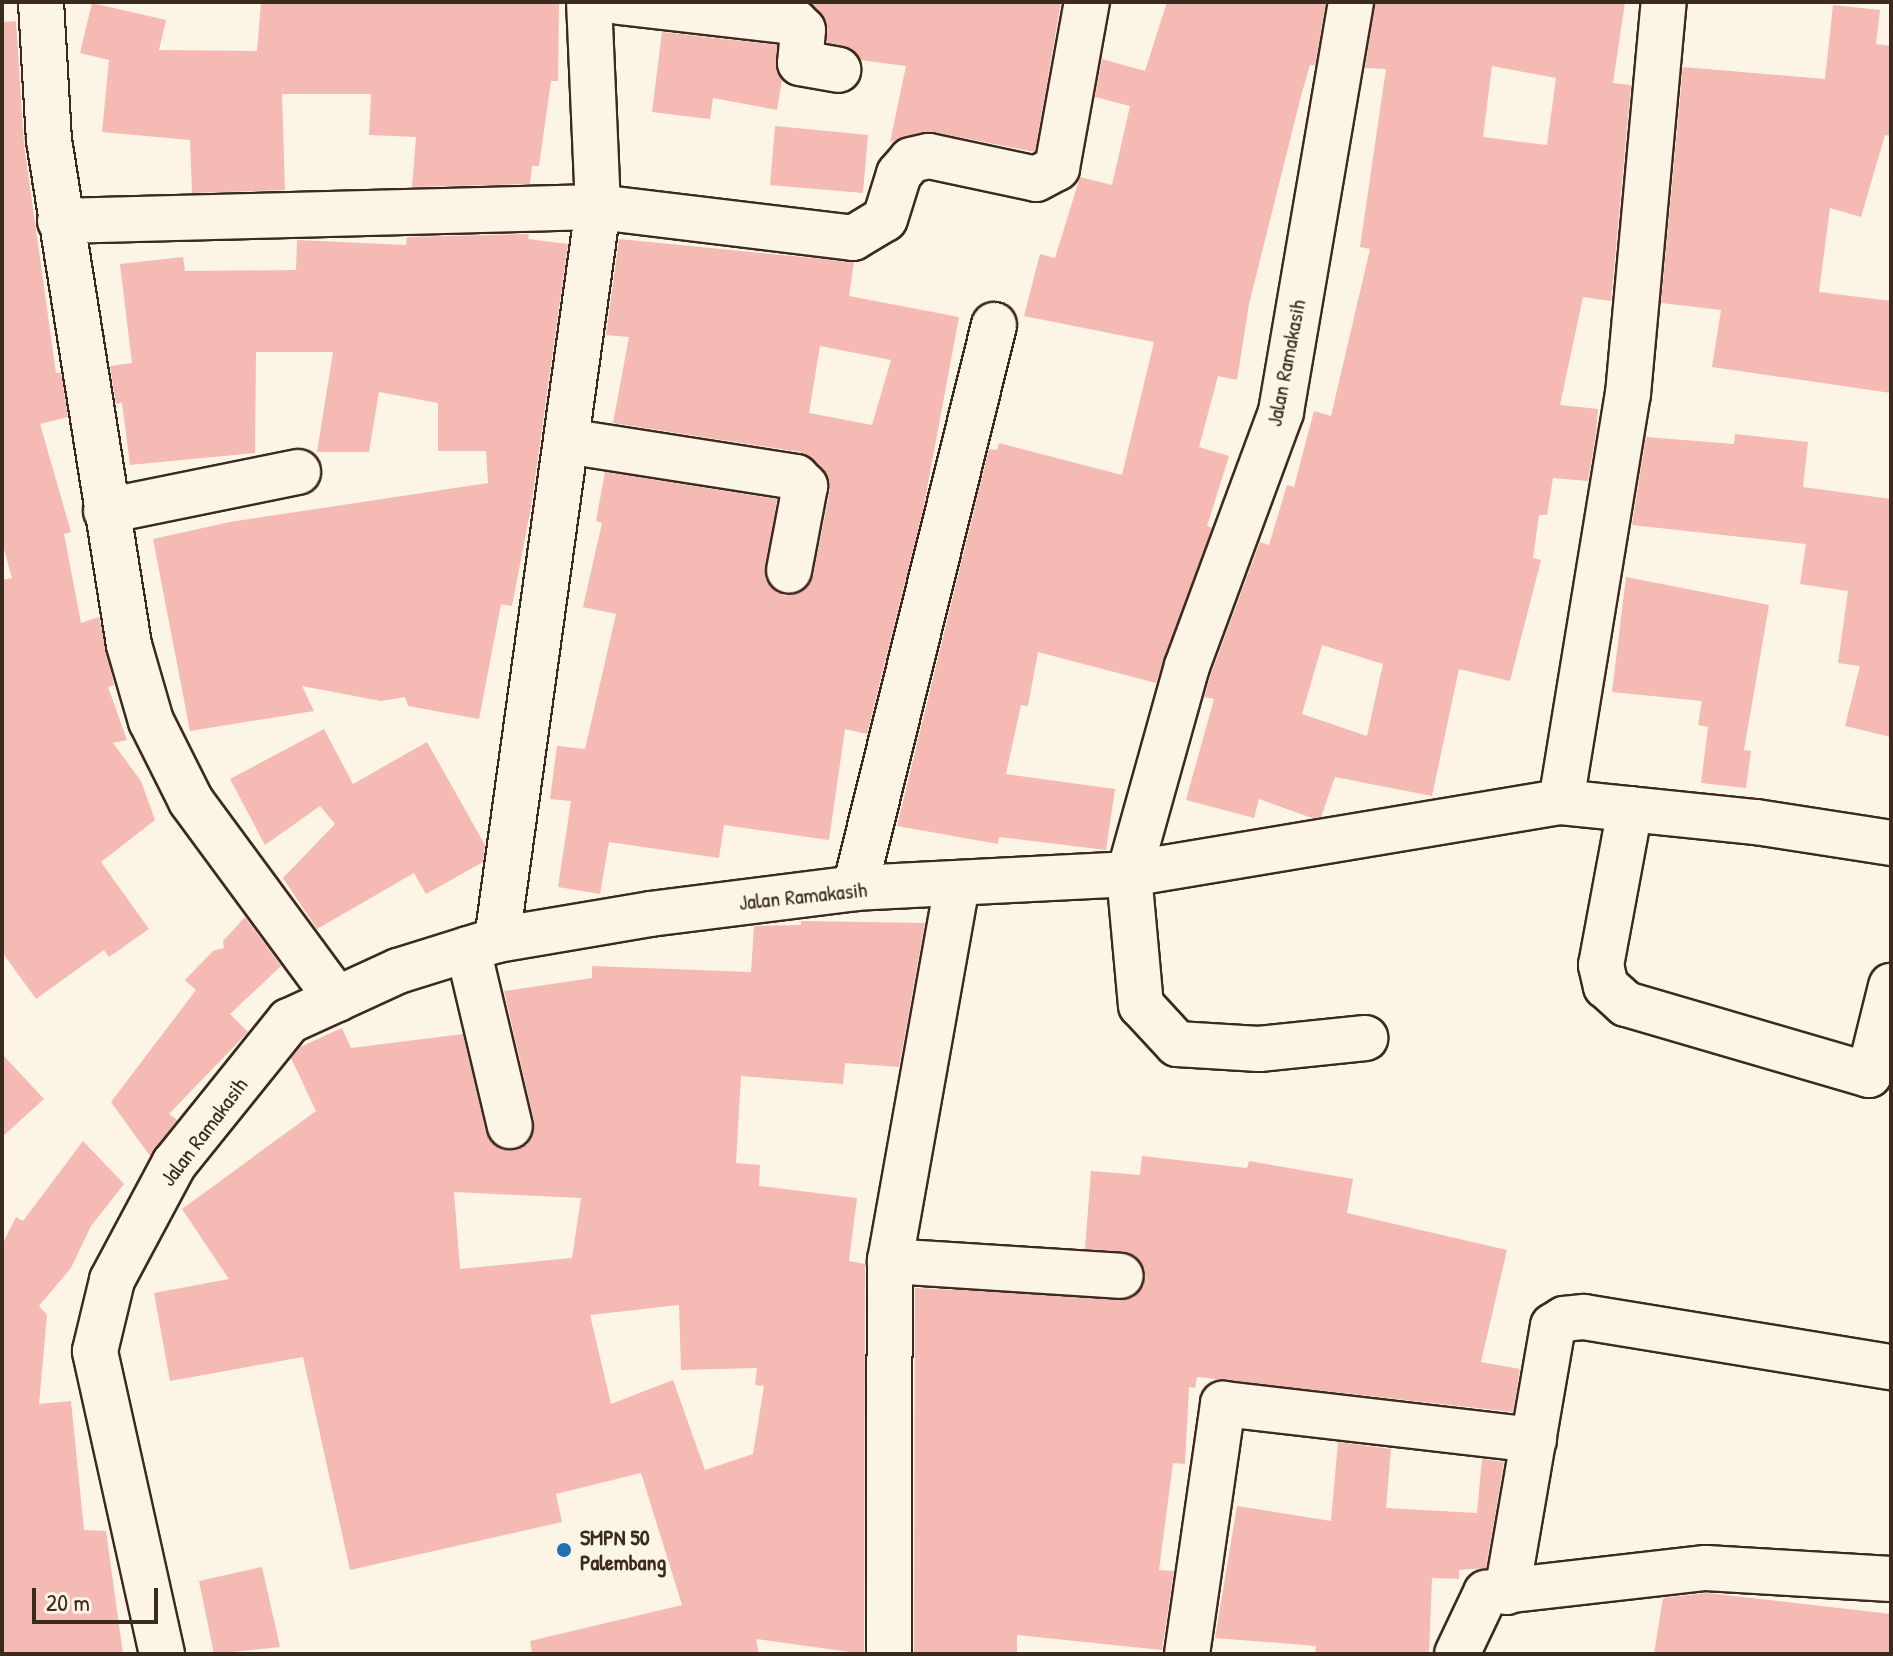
<!DOCTYPE html>
<style>
body{margin:0}
#map{position:relative;width:1893px;height:1656px;overflow:hidden;background:#fcf5e5;font-family:"Patrick Hand",sans-serif}
div>[style]{position:absolute}
.building>*{inset:0;background:#f5bab3}
.roads{filter:drop-shadow(2px 0 #3b2a1e) drop-shadow(-2px 0 #3b2a1e) drop-shadow(0 2px #3b2a1e) drop-shadow(0 -2px #3b2a1e)}
.minor>*{height:44px;margin:-22px;padding:0 22px;transform-origin:22px;border-radius:22px;background:#fcf5e5}
.dots>*{width:22px;height:22px;translate:-50% -50%;box-sizing:border-box;border:4px solid #fcf5e5;border-radius:50%}
span{translate:-50% -50%;white-space:nowrap;text-align:center;line-height:1.15;-webkit-text-stroke:6px #fcf5e5;paint-order:stroke}
.street-label{font-size:22px;color:#3b2a1e}
.poi-label{font-size:22px;color:#3b2a1e;font-weight:700}
.left{translate:0 -50%;text-align:left}
.frame{position:absolute;inset:0;border:4px solid #3b2a1e;pointer-events:none}
.scale{position:absolute;left:32px;top:1588px;width:126px;height:36px;box-sizing:border-box;border:4px solid #3b2a1e;border-top:0;padding-left:10px;font-size:24px;line-height:28px;white-space:nowrap;color:#3b2a1e;-webkit-text-stroke:6px #fcf5e5;paint-order:stroke}
</style>
<div id="map">
<div class="building">
<div style="clip-path:polygon(261px 2px,559px 2px,558px 81px,551px 81px,539px 166px,532px 166px,530px 184px,412px 187px,416px 137px,369px 135px,371px 94px,282px 94px,285px 190px,192px 193px,190px 140px,102px 132px,109px 60px,80px 53px,92px 3px,166px 20px,159px 50px,257px 51px)"></div>
<div style="clip-path:polygon(808px 2px,1061px 2px,1035px 152px,934px 132px,890px 142px,906px 66px,860px 60px,854px 51px,827px 43px,826px 21px)"></div>
<div style="clip-path:polygon(1167px 2px,1326px 2px,1315px 65px,1310px 65px,1301px 96px,1249px 304px,1237px 380px,1218px 376px,1199px 447px,1229px 456px,1207px 526px,1212px 528px,1156px 683px,1038px 652px,1028px 706px,1021px 705px,1006px 774px,1115px 789px,1106px 850px,999px 837px,998px 844px,897px 826px,989px 449px,997px 450px,999px 443px,1122px 475px,1154px 342px,1024px 316px,1040px 254px,1055px 258px,1080px 177px,1112px 185px,1130px 106px,1095px 97px,1102px 59px,1145px 71px)"></div>
<div style="clip-path:polygon(evenodd,1375px 2px,1625px 2px,1613px 83px,1631px 85px,1611px 301px,1583px 297px,1560px 405px,1598px 409px,1596px 433px,1588px 481px,1553px 478px,1547px 515px,1539px 515px,1533px 558px,1541px 560px,1510px 681px,1459px 669px,1432px 796px,1335px 777px,1321px 817px,1312px 818px,1259px 799px,1254px 818px,1186px 800px,1214px 699px,1204px 697px,1211px 674px,1260px 542px,1269px 545px,1287px 485px,1294px 487px,1314px 411px,1331px 416px,1370px 249px,1360px 247px,1386px 69px,1365px 68px,1375px 2px,1492px 66px,1556px 78px,1547px 145px,1483px 137px,1492px 66px,1375px 2px,1322px 645px,1383px 664px,1367px 736px,1302px 714px,1322px 645px)"></div>
<div style="clip-path:polygon(1833px 5px,1880px 10px,1876px 44px,1891px 46px,1891px 136px,1885px 135px,1861px 217px,1830px 208px,1819px 292px,1891px 301px,1891px 393px,1712px 367px,1721px 310px,1661px 303px,1683px 67px,1825px 79px)"></div>
<div style="clip-path:polygon(16px 21px,24px 144px,56px 373px,61px 373px,68px 417px,40px 424px,71px 532px,64px 534px,81px 623px,99px 617px,114px 685px,108px 687px,127px 740px,113px 743px,141px 781px,155px 820px,101px 862px,149px 929px,109px 957px,104px 950px,36px 999px,2px 952px,2px 580px,12px 578px,2px 542px,2px 22px)"></div>
<div style="clip-path:polygon(662px 32px,777px 45px,777px 72px,782px 80px,777px 110px,713px 98px,710px 119px,652px 112px)"></div>
<div style="clip-path:polygon(775px 126px,868px 135px,863px 193px,770px 185px)"></div>
<div style="clip-path:polygon(529px 234px,528px 239px,568px 244px,531px 507px,512px 606px,501px 604px,479px 719px,408px 706px,405px 697px,381px 701px,302px 686px,314px 711px,190px 731px,153px 539px,230px 522px,488px 483px,486px 451px,438px 451px,438px 403px,379px 392px,369px 452px,317px 452px,333px 352px,256px 352px,255px 453px,130px 465px,122px 403px,116px 404px,110px 366px,132px 363px,120px 264px,183px 257px,185px 271px,296px 270px,297px 240px,406px 245px,407px 237px)"></div>
<div style="clip-path:polygon(evenodd,619px 239px,854px 262px,849px 296px,959px 317px,923px 510px,867px 734px,845px 729px,829px 840px,724px 825px,719px 858px,609px 842px,600px 894px,558px 887px,571px 801px,550px 799px,557px 746px,585px 749px,616px 614px,583px 607px,602px 523px,596px 521px,605px 472px,777px 499px,765px 579px,785px 596px,807px 588px,813px 576px,830px 490px,823px 468px,800px 452px,613px 423px,629px 337px,606px 335px,619px 239px,820px 346px,891px 360px,872px 425px,809px 413px,820px 346px)"></div>
<div style="clip-path:polygon(1735px 434px,1808px 442px,1803px 487px,1891px 499px,1891px 737px,1845px 726px,1860px 666px,1838px 663px,1848px 591px,1800px 584px,1806px 544px,1632px 525px,1646px 437px,1734px 444px)"></div>
<div style="clip-path:polygon(1626px 577px,1769px 605px,1744px 750px,1751px 751px,1746px 788px,1701px 783px,1708px 727px,1698px 725px,1702px 701px,1612px 692px)"></div>
<div style="clip-path:polygon(324px 729px,353px 784px,427px 742px,485px 845px,483px 862px,426px 894px,414px 873px,317px 929px,283px 878px,335px 824px,320px 806px,265px 845px,230px 779px)"></div>
<div style="clip-path:polygon(245px 917px,281px 966px,230px 1014px,248px 1032px,169px 1114px,177px 1120px,150px 1156px,111px 1102px,196px 990px,185px 980px,213px 951px,224px 948px,223px 941px)"></div>
<div style="clip-path:polygon(evenodd,801px 921px,925px 923px,899px 1067px,845px 1063px,843px 1084px,741px 1076px,736px 1163px,760px 1165px,759px 1186px,857px 1198px,849px 1261px,865px 1264px,864px 1654px,756px 1639px,759px 1654px,532px 1654px,530px 1641px,682px 1605px,641px 1473px,556px 1494px,562px 1522px,350px 1570px,303px 1357px,170px 1381px,154px 1293px,229px 1279px,182px 1209px,316px 1111px,291px 1058px,300px 1047px,342px 1028px,351px 1048px,463px 1034px,486px 1132px,502px 1150px,515px 1150px,528px 1144px,534px 1121px,504px 991px,592px 978px,592px 966px,751px 972px,754px 926px,801px 925px,801px 921px,454px 1192px,581px 1198px,572px 1258px,460px 1269px,454px 1192px,801px 921px,679px 1305px,681px 1370px,757px 1368px,755px 1385px,764px 1386px,753px 1454px,705px 1470px,673px 1380px,611px 1404px,590px 1315px,679px 1305px)"></div>
<div style="clip-path:polygon(2px 1054px,44px 1099px,2px 1137px)"></div>
<div style="clip-path:polygon(83px 1141px,124px 1184px,91px 1226px,71px 1268px,39px 1306px,47px 1315px,39px 1404px,71px 1401px,84px 1530px,106px 1531px,123px 1654px,2px 1654px,2px 1245px,16px 1217px,23px 1221px)"></div>
<div style="clip-path:polygon(1142px 1156px,1247px 1168px,1249px 1161px,1353px 1179px,1347px 1213px,1507px 1250px,1481px 1362px,1520px 1369px,1513px 1412px,1197px 1377px,1195px 1388px,1189px 1387px,1185px 1464px,1173px 1463px,1159px 1570px,1174px 1571px,1162px 1650px,1017px 1635px,1017px 1654px,914px 1654px,915px 1288px,1133px 1298px,1146px 1277px,1135px 1256px,1085px 1249px,1091px 1171px,1140px 1175px)"></div>
<div style="clip-path:polygon(1338px 1442px,1391px 1449px,1386px 1508px,1477px 1513px,1482px 1459px,1504px 1462px,1486px 1568px,1459px 1570px,1459px 1579px,1432px 1578px,1429px 1654px,1315px 1654px,1316px 1646px,1215px 1638px,1237px 1506px,1331px 1521px)"></div>
<div style="clip-path:polygon(262px 1567px,280px 1647px,214px 1654px,199px 1581px)"></div>
<div style="clip-path:polygon(1707px 1593px,1891px 1614px,1891px 1654px,1654px 1654px,1663px 1598px)"></div>
</div>
<div class="roads">
<div class="minor">
<div style="left:41px;top:2px;width:138px;rotate:86.7deg"></div>
<div style="left:49px;top:140px;width:511px;rotate:81deg"></div>
<div style="left:129px;top:645px;width:79px;rotate:73.9deg"></div>
<div style="left:151px;top:721px;width:89px;rotate:63.4deg"></div>
<div style="left:191px;top:801px;width:246px;rotate:53.6deg"></div>
<div style="left:619px;top:2px;width:177px;rotate:6.5deg"></div>
<div style="left:795px;top:22px;width:11px;rotate:45deg"></div>
<div style="left:803px;top:30px;width:33px;rotate:95deg"></div>
<div style="left:800px;top:63px;width:39px;rotate:10deg"></div>
<div style="left:1351px;top:2px;width:416px;rotate:99.7deg"></div>
<div style="left:1281px;top:412px;width:271px;rotate:110.3deg"></div>
<div style="left:1187px;top:666px;width:216px;rotate:105.6deg"></div>
<div style="left:1129px;top:874px;width:132px;rotate:84.8deg"></div>
<div style="left:1141px;top:1005px;width:53px;rotate:47.3deg"></div>
<div style="left:1177px;top:1044px;width:82px;rotate:3.5deg"></div>
<div style="left:1259px;top:1049px;width:107px;rotate:-5.9deg"></div>
<div style="left:60px;top:221px;width:538px;rotate:-1.49deg"></div>
<div style="left:598px;top:207px;width:257px;rotate:6.9deg"></div>
<div style="left:853px;top:238px;width:37px;rotate:-31deg"></div>
<div style="left:885px;top:219px;width:47px;rotate:-72.7deg"></div>
<div style="left:899px;top:174px;width:18px;rotate:-49deg"></div>
<div style="left:911px;top:160px;width:18px;rotate:-13deg"></div>
<div style="left:929px;top:156px;width:109px;rotate:12.1deg"></div>
<div style="left:1036px;top:179px;width:24px;rotate:-28deg"></div>
<div style="left:1057px;top:168px;width:169px;rotate:-79.8deg"></div>
<div style="left:566px;top:441px;width:233px;rotate:8.9deg"></div>
<div style="left:796px;top:477px;width:13px;rotate:45deg"></div>
<div style="left:805px;top:486px;width:86px;rotate:100.7deg"></div>
<div style="left:106px;top:511px;width:196px;rotate:-11.5deg"></div>
<div style="left:1561px;top:802px;width:413px;rotate:-80.7deg"></div>
<div style="left:1628px;top:394px;width:394px;rotate:-84.8deg"></div>
<div style="left:1630px;top:809px;width:159px;rotate:100.5deg"></div>
<div style="left:1601px;top:965px;width:22px;rotate:77deg"></div>
<div style="left:1606px;top:986px;width:27px;rotate:42deg"></div>
<div style="left:1626px;top:1004px;width:253px;rotate:16.3deg"></div>
<div style="left:1869px;top:1075px;width:92px;rotate:-76.1deg"></div>
<div style="left:855px;top:888px;width:580px;rotate:-76.13deg"></div>
<div style="left:497px;top:940px;width:740px;rotate:-82.15deg"></div>
<div style="left:598px;top:207px;width:205px;rotate:-92.5deg"></div>
<div style="left:468px;top:949px;width:182px;rotate:76.7deg"></div>
<div style="left:890px;top:1261px;width:231px;rotate:3.7deg"></div>
<div style="left:1507px;top:1592px;width:270px;rotate:-80.2deg"></div>
<div style="left:1553px;top:1326px;width:13px;rotate:-32deg"></div>
<div style="left:1564px;top:1319px;width:20px;rotate:-6deg"></div>
<div style="left:1584px;top:1317px;width:311px;rotate:9.3deg"></div>
<div style="left:162px;top:1654px;width:310px;rotate:-102.5deg"></div>
<div style="left:95px;top:1351px;width:73px;rotate:-76.5deg"></div>
<div style="left:112px;top:1280px;width:132px;rotate:-61.9deg"></div>
<div style="left:174px;top:1164px;width:184px;rotate:-51.2deg"></div>
<div style="left:289px;top:1021px;width:53px;rotate:-24.6deg"></div>
<div style="left:337px;top:999px;width:67px;rotate:-24.7deg"></div>
<div style="left:398px;top:971px;width:104px;rotate:-17.4deg"></div>
<div style="left:497px;top:940px;width:155px;rotate:-9.6deg"></div>
<div style="left:650px;top:914px;width:207px;rotate:-7.2deg"></div>
<div style="left:855px;top:888px;width:274px;rotate:-2.9deg"></div>
<div style="left:1129px;top:874px;width:438px;rotate:-9.5deg"></div>
<div style="left:1561px;top:802px;width:196px;rotate:5.9deg"></div>
<div style="left:1756px;top:822px;width:137px;rotate:8.8deg"></div>
<div style="left:889px;top:1654px;width:393px;rotate:-89.9deg"></div>
<div style="left:890px;top:1261px;width:382px;rotate:-79.9deg"></div>
<div style="left:1187px;top:1654px;width:253px;rotate:-81.8deg"></div>
<div style="left:1223px;top:1404px;width:313px;rotate:6.6deg"></div>
<div style="left:1457px;top:1654px;width:68px;rotate:-64.6deg"></div>
<div style="left:1486px;top:1593px;width:221px;rotate:-6.5deg"></div>
<div style="left:1706px;top:1568px;width:185px;rotate:3.4deg"></div>
</div>
</div>
<div class="dots">
<div style="left:564px;top:1550px;background:#1f6fb2"></div>
</div>
<div class="street-label">
<span style="left:1286px;top:363px;rotate:-79deg">Jalan Ramakasih</span>
<span style="left:803px;top:896px;rotate:-6deg">Jalan Ramakasih</span>
<span style="left:204px;top:1132px;rotate:-53deg">Jalan Ramakasih</span>
</div>
<div class="poi-label">
<span class="left" style="left:580px;top:1550px">SMPN 50<br>Palembang</span>
</div>
<div class="frame"></div>
<div class="scale">20 m</div>
</div>
